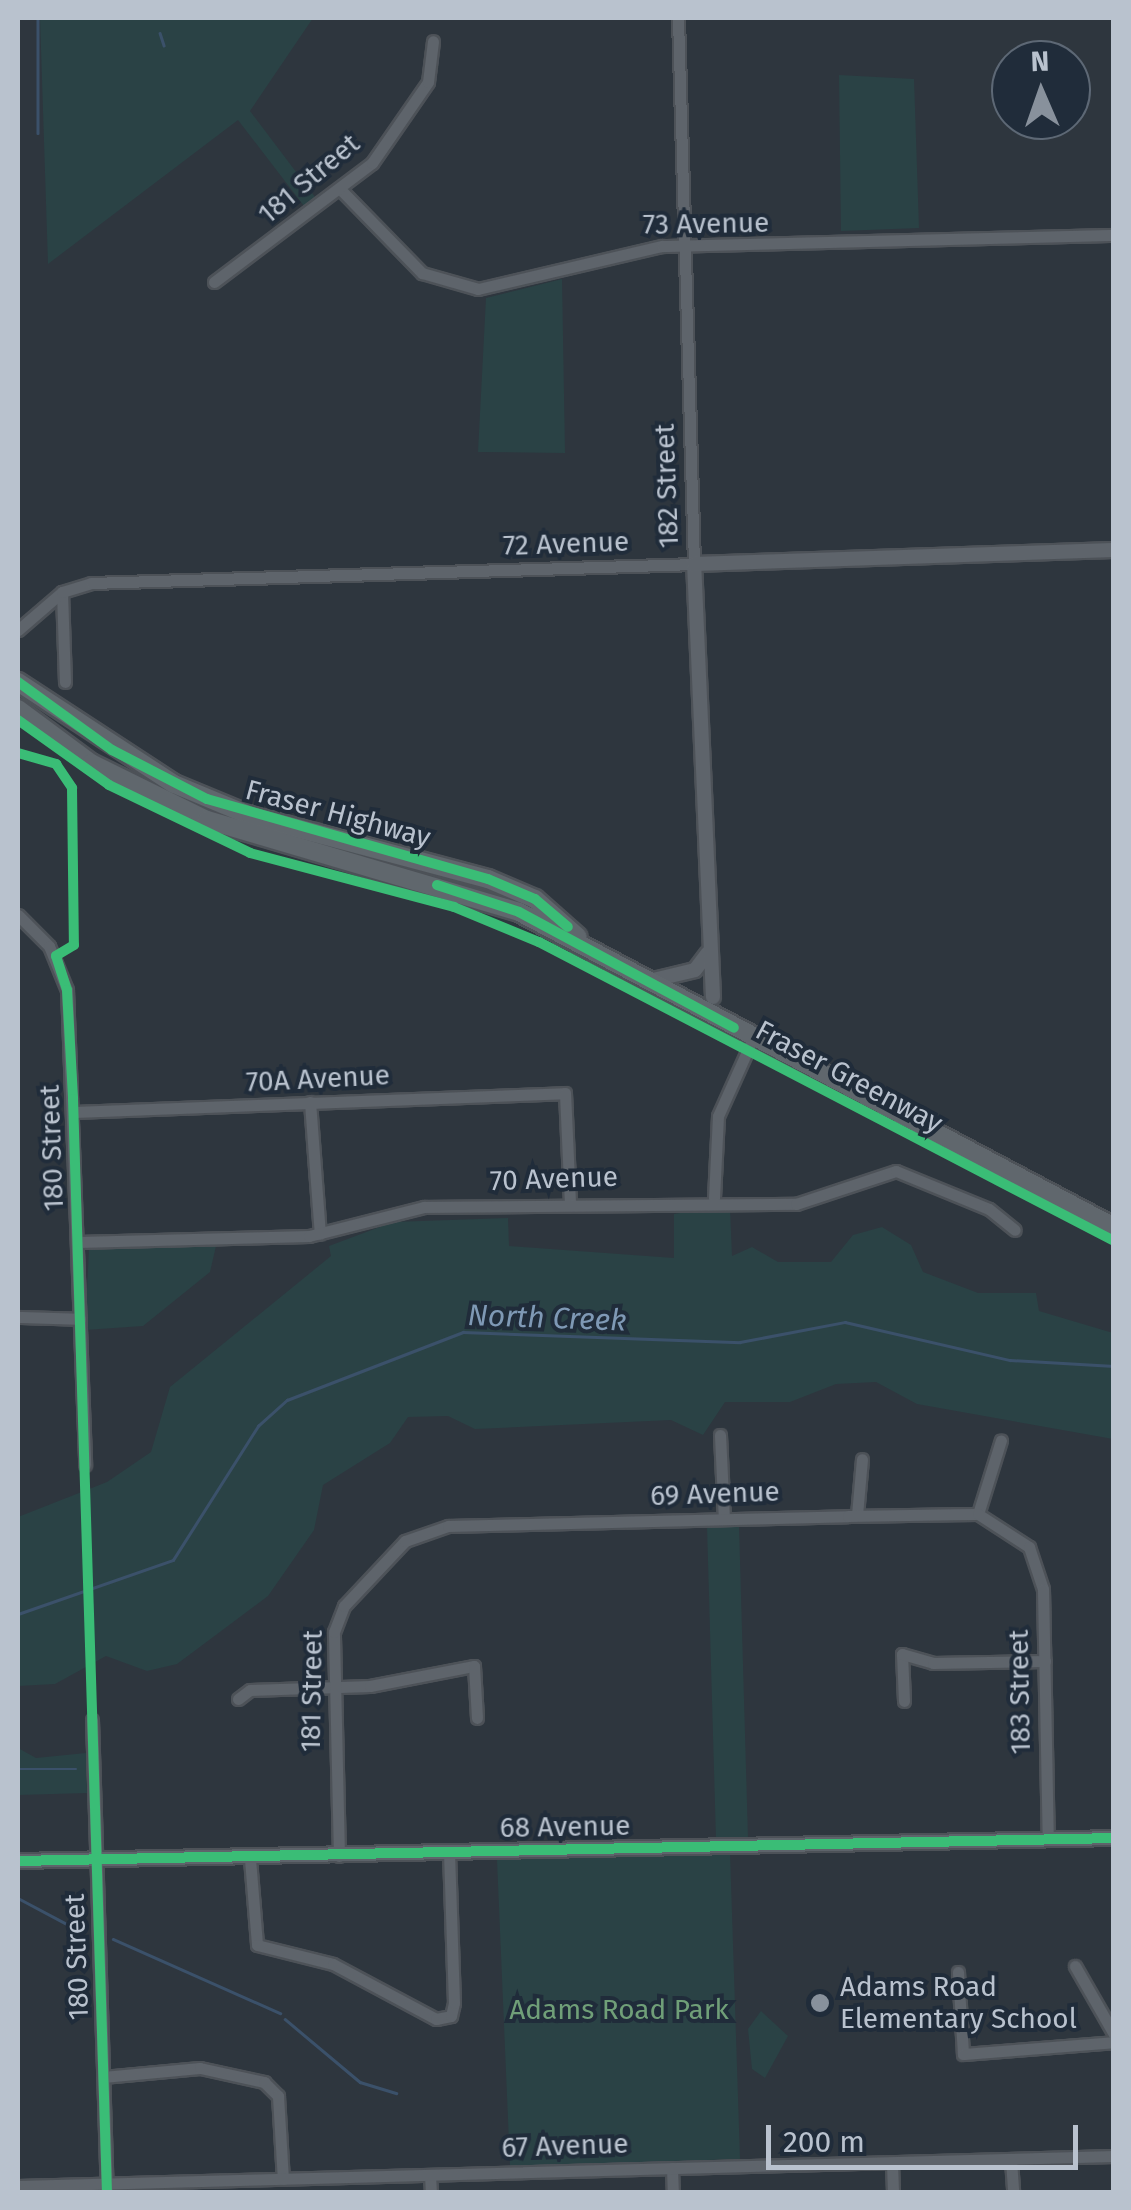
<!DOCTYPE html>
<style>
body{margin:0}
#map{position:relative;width:1131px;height:2210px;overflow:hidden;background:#2e363e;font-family:"Fira Sans",sans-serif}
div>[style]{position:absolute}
.green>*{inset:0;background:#2a4245}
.stream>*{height:2.5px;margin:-1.25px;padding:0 1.25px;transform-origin:1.25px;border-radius:1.25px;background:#3b516a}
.roads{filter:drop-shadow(2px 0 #4d5258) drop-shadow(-2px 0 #4d5258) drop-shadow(0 2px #4d5258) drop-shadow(0 -2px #4d5258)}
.minor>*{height:11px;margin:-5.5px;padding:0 5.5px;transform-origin:5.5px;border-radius:5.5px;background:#5e646b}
.tertiary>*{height:14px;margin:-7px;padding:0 7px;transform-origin:7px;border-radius:7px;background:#5e646b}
.primary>*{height:18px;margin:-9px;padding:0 9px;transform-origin:9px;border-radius:9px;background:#60676d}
.cycleway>*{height:10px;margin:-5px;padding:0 5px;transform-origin:5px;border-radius:5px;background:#3abd76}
.dots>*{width:28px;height:28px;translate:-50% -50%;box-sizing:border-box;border:5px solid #202c3a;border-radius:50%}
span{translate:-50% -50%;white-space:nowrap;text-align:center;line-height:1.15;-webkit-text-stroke:8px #202c3a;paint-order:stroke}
.street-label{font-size:28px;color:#b9c2ce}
.poi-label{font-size:28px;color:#b9c2ce}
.left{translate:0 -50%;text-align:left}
.park-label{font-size:28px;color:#709f78}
.water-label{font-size:30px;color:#7f99b5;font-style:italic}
.frame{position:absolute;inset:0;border:20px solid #b9c2ce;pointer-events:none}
.north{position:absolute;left:991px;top:40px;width:100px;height:100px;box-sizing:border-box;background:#202c3a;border:2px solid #5d6875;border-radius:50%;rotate:358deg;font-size:28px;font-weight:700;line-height:40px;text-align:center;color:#b9c2ce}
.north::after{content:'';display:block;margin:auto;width:35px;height:45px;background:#88919c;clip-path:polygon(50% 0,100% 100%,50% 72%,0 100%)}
.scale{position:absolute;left:766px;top:2125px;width:312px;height:45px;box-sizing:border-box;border:5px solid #b9c2ce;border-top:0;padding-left:12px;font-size:30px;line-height:35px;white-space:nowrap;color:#b9c2ce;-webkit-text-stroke:8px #202c3a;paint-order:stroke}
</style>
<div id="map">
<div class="green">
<div style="clip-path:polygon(40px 18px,313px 18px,250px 111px,315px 197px,304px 206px,238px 120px,48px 264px)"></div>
<div style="clip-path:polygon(839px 75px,914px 79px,919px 228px,841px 231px)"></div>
<div style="clip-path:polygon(562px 279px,565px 453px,478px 452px,486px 298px)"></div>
<div style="clip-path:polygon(711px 1208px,730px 1208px,732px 1256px,752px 1247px,778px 1262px,831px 1262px,853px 1235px,882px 1227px,911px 1245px,923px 1272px,978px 1293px,1036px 1293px,1039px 1311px,1113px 1333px,1113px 1439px,917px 1404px,876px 1382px,836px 1384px,790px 1402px,725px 1402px,703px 1435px,671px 1420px,475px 1429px,448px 1416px,408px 1417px,390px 1443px,323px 1485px,314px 1530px,268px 1596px,177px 1664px,147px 1671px,106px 1656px,55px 1684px,18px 1686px,18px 1517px,107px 1482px,151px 1452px,170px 1387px,331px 1256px,329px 1246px,393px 1222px,508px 1218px,509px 1246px,674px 1258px,674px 1214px)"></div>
<div style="clip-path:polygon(216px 1246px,210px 1272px,143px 1326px,85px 1330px,89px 1249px)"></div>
<div style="clip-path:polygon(707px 1526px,739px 1526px,748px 1838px,716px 1839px)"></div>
<div style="clip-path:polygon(18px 1748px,36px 1758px,86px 1753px,87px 1793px,18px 1795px)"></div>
<div style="clip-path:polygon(730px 1852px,740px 2159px,510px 2166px,497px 1860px)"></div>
<div style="clip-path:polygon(761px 2011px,788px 2036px,765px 2078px,752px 2069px,748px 2029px)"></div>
</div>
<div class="stream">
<div style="left:38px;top:18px;width:115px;rotate:90deg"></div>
<div style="left:160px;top:33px;width:13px;rotate:72deg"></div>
<div style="left:18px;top:1614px;width:164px;rotate:-19.2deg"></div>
<div style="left:173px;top:1560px;width:159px;rotate:-57.6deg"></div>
<div style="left:258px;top:1426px;width:39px;rotate:-42deg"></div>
<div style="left:287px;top:1400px;width:189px;rotate:-21.1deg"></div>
<div style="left:463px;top:1332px;width:277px;rotate:2.1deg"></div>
<div style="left:740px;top:1342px;width:107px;rotate:-10.8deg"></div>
<div style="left:845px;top:1322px;width:169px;rotate:13deg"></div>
<div style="left:1010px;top:1360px;width:104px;rotate:3.3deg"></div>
<div style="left:18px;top:1769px;width:58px"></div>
<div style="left:18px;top:1898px;width:70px;rotate:28deg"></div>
<div style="left:113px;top:1939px;width:183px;rotate:23.9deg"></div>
<div style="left:285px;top:2019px;width:98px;rotate:40deg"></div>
<div style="left:360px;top:2082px;width:38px;rotate:17deg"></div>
</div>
<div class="roads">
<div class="minor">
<div style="left:342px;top:191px;width:115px;rotate:45.7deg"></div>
<div style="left:422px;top:273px;width:58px;rotate:15.9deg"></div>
<div style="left:478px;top:289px;width:189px;rotate:-13.2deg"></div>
<div style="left:662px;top:246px;width:452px;rotate:-1.4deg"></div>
<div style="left:214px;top:282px;width:198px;rotate:-37deg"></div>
<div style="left:372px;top:163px;width:98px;rotate:-55.3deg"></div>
<div style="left:428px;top:82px;width:41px;rotate:-83deg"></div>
<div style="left:62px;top:592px;width:90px;rotate:88.1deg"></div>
<div style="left:18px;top:630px;width:58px;rotate:-40.8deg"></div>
<div style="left:62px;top:592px;width:30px;rotate:-17deg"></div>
<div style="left:91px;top:583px;width:603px;rotate:-1.8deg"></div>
<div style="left:694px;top:564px;width:546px;rotate:-91.68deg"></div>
<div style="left:18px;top:915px;width:44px;rotate:45deg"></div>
<div style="left:49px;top:946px;width:48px;rotate:67.8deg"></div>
<div style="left:67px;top:990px;width:475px;rotate:87.8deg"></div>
<div style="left:310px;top:1102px;width:132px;rotate:85.7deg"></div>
<div style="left:73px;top:1112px;width:492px;rotate:-2.2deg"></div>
<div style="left:565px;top:1093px;width:110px;rotate:87.4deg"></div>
<div style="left:714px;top:1198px;width:82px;rotate:-87.2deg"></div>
<div style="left:718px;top:1116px;width:85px;rotate:-65.8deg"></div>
<div style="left:78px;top:1242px;width:231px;rotate:-1.5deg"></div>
<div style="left:309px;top:1236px;width:119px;rotate:-14.2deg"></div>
<div style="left:424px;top:1207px;width:372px;rotate:-0.5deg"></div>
<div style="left:796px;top:1204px;width:105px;rotate:-18.3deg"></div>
<div style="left:896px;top:1171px;width:100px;rotate:22.2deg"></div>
<div style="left:989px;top:1209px;width:33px;rotate:39deg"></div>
<div style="left:18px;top:1317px;width:62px;rotate:1.8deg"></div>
<div style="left:720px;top:1435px;width:84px;rotate:87.3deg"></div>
<div style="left:978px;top:1514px;width:77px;rotate:-72.7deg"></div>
<div style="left:857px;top:1515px;width:56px;rotate:-84.9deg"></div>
<div style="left:238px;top:1699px;width:15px;rotate:-37deg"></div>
<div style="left:250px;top:1690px;width:120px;rotate:-1.9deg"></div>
<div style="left:370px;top:1686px;width:106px;rotate:-10.9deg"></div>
<div style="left:474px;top:1666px;width:52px;rotate:86.7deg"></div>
<div style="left:904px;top:1701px;width:47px;rotate:-92.4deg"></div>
<div style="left:902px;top:1654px;width:32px;rotate:16deg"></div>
<div style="left:933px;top:1663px;width:112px;rotate:-1deg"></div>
<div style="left:92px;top:1720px;width:472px;rotate:88.2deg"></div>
<div style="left:339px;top:1856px;width:224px;rotate:-91.3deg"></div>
<div style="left:334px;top:1632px;width:28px;rotate:-69deg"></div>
<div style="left:344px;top:1606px;width:89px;rotate:-46.8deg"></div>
<div style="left:405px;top:1541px;width:46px;rotate:-19.2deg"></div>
<div style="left:448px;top:1526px;width:400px;rotate:-1.4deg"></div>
<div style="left:848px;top:1516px;width:130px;rotate:-0.9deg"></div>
<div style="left:978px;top:1514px;width:61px;rotate:32.9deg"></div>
<div style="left:1029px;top:1547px;width:44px;rotate:71.6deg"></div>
<div style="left:1043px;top:1589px;width:251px;rotate:88.9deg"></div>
<div style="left:250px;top:1859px;width:86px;rotate:85.3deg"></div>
<div style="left:257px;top:1945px;width:78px;rotate:14deg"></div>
<div style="left:333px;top:1964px;width:117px;rotate:28.1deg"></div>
<div style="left:436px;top:2019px;width:15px;rotate:-11deg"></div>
<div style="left:451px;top:2016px;width:13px;rotate:-77deg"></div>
<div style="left:454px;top:2003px;width:150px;rotate:-91.9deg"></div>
<div style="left:1075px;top:1966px;width:78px;rotate:60.2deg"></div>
<div style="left:958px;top:1972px;width:82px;rotate:86.5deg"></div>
<div style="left:963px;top:2054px;width:151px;rotate:-4.5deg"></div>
<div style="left:103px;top:2077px;width:97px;rotate:-5.3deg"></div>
<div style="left:200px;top:2068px;width:66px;rotate:12.3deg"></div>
<div style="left:264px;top:2082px;width:20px;rotate:45deg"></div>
<div style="left:278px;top:2096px;width:83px;rotate:86.6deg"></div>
<div style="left:1011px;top:2160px;width:32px;rotate:86deg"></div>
<div style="left:892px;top:2163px;width:29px;rotate:88deg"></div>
<div style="left:672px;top:2168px;width:24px;rotate:88deg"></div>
<div style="left:430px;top:2175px;width:17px;rotate:87deg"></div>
<div style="left:18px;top:2186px;width:1096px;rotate:-1.57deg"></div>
</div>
<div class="tertiary">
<div style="left:649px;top:981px;width:47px;rotate:-13.4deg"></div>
<div style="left:695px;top:970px;width:21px;rotate:-53deg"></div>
<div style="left:713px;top:997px;width:433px;rotate:-92.5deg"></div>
<div style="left:694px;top:564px;width:420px;rotate:-1.9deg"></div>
<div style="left:18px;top:1861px;width:1096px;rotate:-1.2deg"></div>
</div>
<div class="primary">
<div style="left:18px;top:682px;width:186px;rotate:33.2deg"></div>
<div style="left:174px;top:784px;width:83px;rotate:22.6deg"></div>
<div style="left:251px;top:816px;width:245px;rotate:14.9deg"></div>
<div style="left:488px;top:879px;width:51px;rotate:23.1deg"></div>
<div style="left:535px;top:899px;width:57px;rotate:41.5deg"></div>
<div style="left:18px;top:709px;width:91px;rotate:36.5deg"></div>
<div style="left:91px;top:763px;width:129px;rotate:26.2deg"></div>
<div style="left:207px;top:820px;width:325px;rotate:16.4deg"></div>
<div style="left:519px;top:912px;width:673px;rotate:27.9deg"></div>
</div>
</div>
<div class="cycleway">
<div style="left:18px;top:682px;width:116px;rotate:35.9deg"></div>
<div style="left:112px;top:750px;width:107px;rotate:27.3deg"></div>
<div style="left:207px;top:799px;width:292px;rotate:15.9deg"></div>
<div style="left:488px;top:879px;width:51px;rotate:23.1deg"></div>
<div style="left:535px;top:899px;width:43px;rotate:40.3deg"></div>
<div style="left:18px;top:720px;width:112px;rotate:35.5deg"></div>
<div style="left:109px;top:785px;width:157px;rotate:25.7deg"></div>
<div style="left:250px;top:853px;width:211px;rotate:14.8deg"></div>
<div style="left:454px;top:907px;width:92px;rotate:22.4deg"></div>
<div style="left:539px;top:942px;width:648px;rotate:27.47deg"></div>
<div style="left:18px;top:753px;width:40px;rotate:16deg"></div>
<div style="left:56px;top:764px;width:29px;rotate:56deg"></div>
<div style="left:72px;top:788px;width:157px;rotate:89.3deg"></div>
<div style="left:74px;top:945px;width:21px;rotate:149deg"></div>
<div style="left:56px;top:956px;width:36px;rotate:72deg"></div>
<div style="left:67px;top:990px;width:109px;rotate:86.8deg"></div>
<div style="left:73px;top:1099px;width:1094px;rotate:88.22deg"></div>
<div style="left:437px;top:885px;width:86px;rotate:18.2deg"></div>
<div style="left:519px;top:912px;width:244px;rotate:28.3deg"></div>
<div style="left:18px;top:1861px;width:1096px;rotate:-1.2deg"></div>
</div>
<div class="dots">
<div style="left:820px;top:2003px;background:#88919c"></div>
</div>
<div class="street-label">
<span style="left:309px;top:179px;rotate:-40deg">181 Street</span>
<span style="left:706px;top:224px;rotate:-1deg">73 Avenue</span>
<span style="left:667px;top:486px;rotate:-92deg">182 Street</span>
<span style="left:566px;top:544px;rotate:-2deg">72 Avenue</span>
<span style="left:338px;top:814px;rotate:15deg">Fraser Highway</span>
<span style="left:849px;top:1077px;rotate:28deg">Fraser Greenway</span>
<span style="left:318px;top:1079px;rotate:-3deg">70A Avenue</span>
<span style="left:52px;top:1148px;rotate:-92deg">180 Street</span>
<span style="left:554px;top:1179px;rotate:-2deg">70 Avenue</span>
<span style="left:715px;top:1494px;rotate:-2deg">69 Avenue</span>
<span style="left:312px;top:1691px;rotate:-89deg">181 Street</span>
<span style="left:1020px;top:1692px;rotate:-91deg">183 Street</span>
<span style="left:565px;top:1827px;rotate:-1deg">68 Avenue</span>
<span style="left:77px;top:1957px;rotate:-92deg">180 Street</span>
<span style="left:565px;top:2146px;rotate:-2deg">67 Avenue</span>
</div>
<div class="poi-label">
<span class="left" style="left:840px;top:2003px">Adams Road<br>Elementary School</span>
</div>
<div class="park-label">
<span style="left:619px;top:2010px">Adams Road Park</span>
</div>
<div class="water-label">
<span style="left:547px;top:1318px;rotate:2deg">North Creek</span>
</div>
<div class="frame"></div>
<div class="north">N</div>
<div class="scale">200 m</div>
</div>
